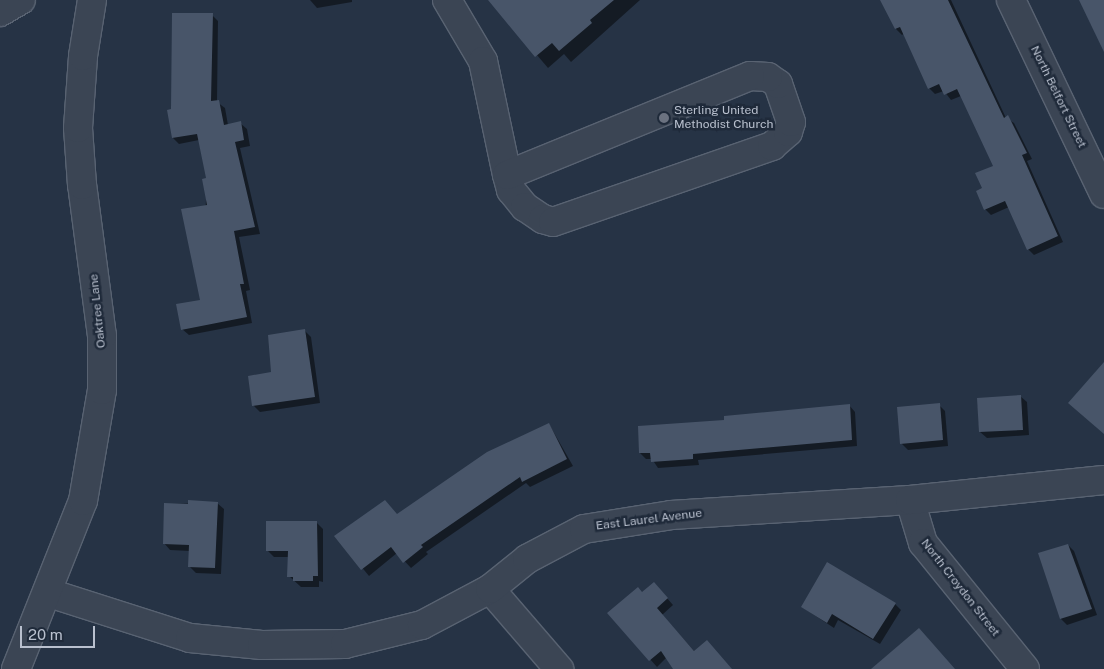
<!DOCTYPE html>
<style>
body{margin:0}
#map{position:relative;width:1104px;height:669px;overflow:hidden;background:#263345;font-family:"Public Sans",sans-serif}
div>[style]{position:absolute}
.shadow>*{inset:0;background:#0007}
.building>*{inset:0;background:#485569}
.roads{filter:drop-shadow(1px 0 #596372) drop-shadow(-1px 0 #596372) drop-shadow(0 1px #596372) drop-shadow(0 -1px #596372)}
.minor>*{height:28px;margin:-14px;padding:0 14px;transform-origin:14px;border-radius:14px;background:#3b4554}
.dots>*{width:14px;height:14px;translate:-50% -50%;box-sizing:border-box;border:2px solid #1f2a3a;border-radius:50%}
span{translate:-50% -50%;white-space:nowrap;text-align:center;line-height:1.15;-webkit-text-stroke:5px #1f2a3a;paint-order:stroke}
.street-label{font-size:12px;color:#b9c0ce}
.poi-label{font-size:12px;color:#b9c0ce}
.left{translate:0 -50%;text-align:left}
.scale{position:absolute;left:20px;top:626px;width:75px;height:22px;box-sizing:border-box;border:2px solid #b9c0ce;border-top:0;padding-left:6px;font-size:15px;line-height:18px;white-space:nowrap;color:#b9c0ce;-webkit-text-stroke:4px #1f2a3a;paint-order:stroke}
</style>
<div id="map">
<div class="shadow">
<div style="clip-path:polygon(310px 0,352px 0,352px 2px,317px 8px)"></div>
<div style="clip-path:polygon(490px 0,640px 0,571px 62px,564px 54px,548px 68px)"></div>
<div style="clip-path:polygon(882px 0,951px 0,1006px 118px,1014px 123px,1032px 159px,1027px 161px,1063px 242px,1034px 255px,1028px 249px,1009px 207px,991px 215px,985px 209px,983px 189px,994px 166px,961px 96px,951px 100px,944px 91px,935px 94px,929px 88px,905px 33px,902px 35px,896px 29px)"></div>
<div style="clip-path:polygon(212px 15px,218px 21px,217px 102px,225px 108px,228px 125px,240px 123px,247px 129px,250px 146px,240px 148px,260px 234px,239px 237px,250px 290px,246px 291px,252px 323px,189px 335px,182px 329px,201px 301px,207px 179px,199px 140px,179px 144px,173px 138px,173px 110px)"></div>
<div style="clip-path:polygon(305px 331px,311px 337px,320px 403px,260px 412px,254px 406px,249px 377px,273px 374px)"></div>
<div style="clip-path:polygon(1020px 396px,1027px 402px,1029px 435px,987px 438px,980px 432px)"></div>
<div style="clip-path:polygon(849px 405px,855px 412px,857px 446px,698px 460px,699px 465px,658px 468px,652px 459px,646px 459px,640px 453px,726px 421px)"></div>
<div style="clip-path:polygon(939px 405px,945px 411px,948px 446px,908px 450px,901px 443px)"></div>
<div style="clip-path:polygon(549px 424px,573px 466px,530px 487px,526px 483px,426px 552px,428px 554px,411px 568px,397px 553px,369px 576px,336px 536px,397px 515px)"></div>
<div style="clip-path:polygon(217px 503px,224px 509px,221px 574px,196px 573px,190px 567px,190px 551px,170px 550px,164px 543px,166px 504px)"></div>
<div style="clip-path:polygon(316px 522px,323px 529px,323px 582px,319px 581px,319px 587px,301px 587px,289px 576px,289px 557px,274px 557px,268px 551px)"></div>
<div style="clip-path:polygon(1068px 545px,1074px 551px,1097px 615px,1067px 625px,1061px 619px)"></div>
<div style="clip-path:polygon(660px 590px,673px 605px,662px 615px,695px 652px,731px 669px,677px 669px,667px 657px,657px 667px,609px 613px,643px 593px)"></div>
<div style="clip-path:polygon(895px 604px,901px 610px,880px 644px,838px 620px,834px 628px,802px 607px)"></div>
</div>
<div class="building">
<div style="clip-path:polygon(488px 0,614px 0,590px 20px,592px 23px,559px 51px,552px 43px,535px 57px)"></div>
<div style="clip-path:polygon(880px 0,948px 0,1004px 118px,1008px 115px,1027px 153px,1022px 155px,1058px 236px,1027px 250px,1005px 201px,984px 210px,976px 191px,982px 188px,975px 173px,993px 166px,957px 89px,944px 95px,939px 84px,928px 89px,900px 27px,895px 29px)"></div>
<div style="clip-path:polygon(1079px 0,1104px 0,1104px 52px)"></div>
<div style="clip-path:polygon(172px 13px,213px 13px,211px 101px,219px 100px,224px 125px,241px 121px,244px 140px,235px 142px,255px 227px,234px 231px,244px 284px,240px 284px,247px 317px,181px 330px,176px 304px,200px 300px,181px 209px,207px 205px,202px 179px,206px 178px,197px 134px,172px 138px,167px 110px,171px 109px)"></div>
<div style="clip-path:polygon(305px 329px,315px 397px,252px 406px,248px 376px,271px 372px,268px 335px)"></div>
<div style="clip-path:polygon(1104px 362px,1104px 434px,1068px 403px)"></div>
<div style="clip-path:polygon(1021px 395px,1023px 430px,979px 432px,977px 398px)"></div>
<div style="clip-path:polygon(940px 403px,943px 440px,900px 444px,897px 407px)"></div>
<div style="clip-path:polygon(850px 404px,852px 440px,693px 454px,693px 459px,651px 462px,650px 453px,639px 453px,638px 426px,724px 420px,724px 416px)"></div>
<div style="clip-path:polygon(549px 423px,567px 459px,522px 482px,520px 477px,421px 545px,423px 547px,403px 563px,391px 547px,361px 570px,334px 536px,385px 500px,397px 514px,487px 452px)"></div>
<div style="clip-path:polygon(188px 500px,218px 502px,215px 568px,188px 567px,189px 545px,163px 544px,164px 503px,188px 504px)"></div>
<div style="clip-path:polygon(266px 521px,317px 521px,318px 576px,313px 576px,313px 581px,293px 581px,293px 577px,287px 577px,288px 551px,266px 551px)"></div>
<div style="clip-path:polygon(1068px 544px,1092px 609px,1060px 619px,1038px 553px)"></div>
<div style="clip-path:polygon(827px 562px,896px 603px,873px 639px,832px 614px,827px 623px,801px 607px)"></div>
<div style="clip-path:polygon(654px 582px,668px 598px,657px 608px,694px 651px,707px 640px,732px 669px,673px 669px,661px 651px,649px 661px,607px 613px,638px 587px,642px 592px)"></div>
<div style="clip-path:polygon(919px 628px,955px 669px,871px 669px)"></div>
</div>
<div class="roads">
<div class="minor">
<div style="left:447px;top:0;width:71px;rotate:59.5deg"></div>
<div style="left:483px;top:61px;width:116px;rotate:78.1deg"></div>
<div style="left:507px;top:175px;width:16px;rotate:75deg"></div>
<div style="left:511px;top:190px;width:22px;rotate:51deg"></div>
<div style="left:525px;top:207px;width:22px;rotate:34deg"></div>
<div style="left:543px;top:219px;width:10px;rotate:17deg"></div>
<div style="left:553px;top:222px;width:232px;rotate:-19.1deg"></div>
<div style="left:772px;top:146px;width:21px;rotate:-41deg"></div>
<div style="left:788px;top:132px;width:10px;rotate:-73deg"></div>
<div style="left:791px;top:122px;width:40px;rotate:-108.9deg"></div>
<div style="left:778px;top:84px;width:12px;rotate:-145deg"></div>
<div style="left:768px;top:77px;width:18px;rotate:-177deg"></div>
<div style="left:750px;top:76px;width:262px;rotate:157.8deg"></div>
<div style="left:1011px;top:0;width:215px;rotate:64.4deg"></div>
<div style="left:0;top:12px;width:24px;rotate:-30deg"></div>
<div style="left:910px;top:500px;width:45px;rotate:73.2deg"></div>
<div style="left:923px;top:543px;width:162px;rotate:51deg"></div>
<div style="left:490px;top:589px;width:106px;rotate:49.2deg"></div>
<div style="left:49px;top:593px;width:148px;rotate:17.7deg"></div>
<div style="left:190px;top:638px;width:72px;rotate:5.6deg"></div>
<div style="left:262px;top:645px;width:83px;rotate:-0.7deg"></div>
<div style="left:345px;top:644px;width:79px;rotate:-13.9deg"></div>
<div style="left:422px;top:625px;width:77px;rotate:-27.9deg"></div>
<div style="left:490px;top:589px;width:48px;rotate:-39deg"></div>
<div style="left:527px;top:559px;width:64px;rotate:-27.8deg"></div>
<div style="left:584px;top:529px;width:88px;rotate:-9.1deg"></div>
<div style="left:671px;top:515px;width:239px;rotate:-3.6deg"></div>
<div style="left:910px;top:500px;width:195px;rotate:-5.9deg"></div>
<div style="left:16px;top:669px;width:181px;rotate:-68.3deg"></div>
<div style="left:83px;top:501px;width:113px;rotate:-80.3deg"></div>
<div style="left:102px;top:390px;width:54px;rotate:-90deg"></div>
<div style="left:102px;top:336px;width:152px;rotate:-97.5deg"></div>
<div style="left:82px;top:185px;width:57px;rotate:-94deg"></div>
<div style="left:78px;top:128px;width:72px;rotate:-86deg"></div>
<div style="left:83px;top:56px;width:57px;rotate:-80.9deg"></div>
</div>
</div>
<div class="dots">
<div style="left:664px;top:118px;background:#6b7280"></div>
</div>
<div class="street-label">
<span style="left:1058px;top:97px;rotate:64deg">North Belfort Street</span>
<span style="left:98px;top:311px;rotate:-96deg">Oaktree Lane</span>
<span style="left:649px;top:520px;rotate:-7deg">East Laurel Avenue</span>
<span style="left:960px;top:588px;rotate:52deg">North Croydon Street</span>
</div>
<div class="poi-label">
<span class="left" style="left:674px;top:118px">Sterling United<br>Methodist Church</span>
</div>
<div class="scale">20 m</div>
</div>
